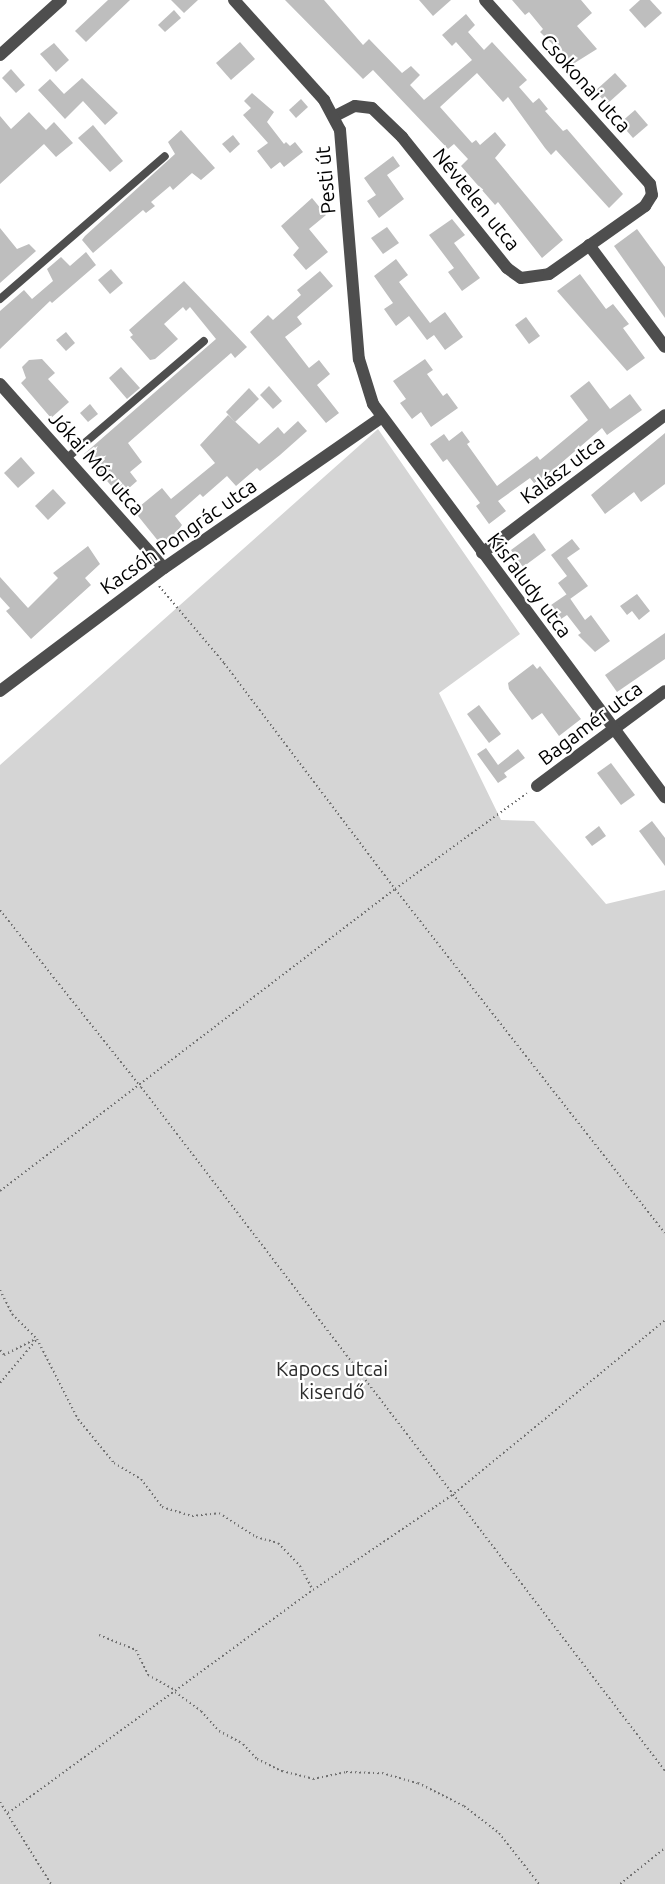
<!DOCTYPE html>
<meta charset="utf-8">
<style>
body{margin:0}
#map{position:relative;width:665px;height:1884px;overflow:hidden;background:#fff;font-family:Ubuntu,sans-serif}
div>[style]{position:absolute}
.green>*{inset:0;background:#d5d5d5}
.building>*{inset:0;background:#bebebe}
.path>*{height:2px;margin-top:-1px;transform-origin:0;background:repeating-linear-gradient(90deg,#707070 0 1.5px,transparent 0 4.5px)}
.service>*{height:8px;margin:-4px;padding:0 4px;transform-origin:4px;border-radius:4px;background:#4e4e4e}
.minor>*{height:12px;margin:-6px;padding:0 6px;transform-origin:6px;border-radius:6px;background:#4e4e4e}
.tertiary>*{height:12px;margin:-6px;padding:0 6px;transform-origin:6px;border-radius:6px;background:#4e4e4e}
span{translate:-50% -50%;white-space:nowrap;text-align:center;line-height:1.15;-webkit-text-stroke:4.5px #fff;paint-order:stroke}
.street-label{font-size:20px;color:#000}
.park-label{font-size:20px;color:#2c2c2c}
</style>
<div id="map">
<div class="green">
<div style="clip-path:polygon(378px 429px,520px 634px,439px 693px,501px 820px,534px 821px,606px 904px,665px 890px,665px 1884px,0 1884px,0 765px)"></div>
</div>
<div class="building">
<div style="clip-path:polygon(108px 0,130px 0,86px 42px,75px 31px)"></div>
<div style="clip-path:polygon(171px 0,198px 0,184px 13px)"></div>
<div style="clip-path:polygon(285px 0,324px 0,363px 45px,369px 39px,402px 73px,411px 66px,420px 75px,410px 85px,424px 100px,472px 60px,456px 42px,452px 46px,442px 35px,466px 14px,475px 25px,468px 32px,484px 50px,492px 42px,527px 80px,519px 87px,533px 103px,539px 98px,548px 109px,545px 111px,563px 131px,567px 129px,623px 194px,609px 208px,556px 150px,551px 155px,545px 148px,508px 97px,503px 102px,477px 73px,440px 107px,472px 143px,476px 140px,480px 145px,495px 132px,506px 145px,495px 158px,563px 240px,542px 258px,498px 202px,495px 205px,461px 166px,468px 159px,454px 144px,448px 149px,373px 70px,363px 79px)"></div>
<div style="clip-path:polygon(419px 0,451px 0,433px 16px)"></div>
<div style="clip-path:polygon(512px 0,581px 0,592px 13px,577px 26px,597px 49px,573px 64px,540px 32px,543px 29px,529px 12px,525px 15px)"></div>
<div style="clip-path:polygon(640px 0,650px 0,662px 13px,645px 28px,629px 10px)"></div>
<div style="clip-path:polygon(174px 10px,181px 18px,165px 32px,158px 25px)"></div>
<div style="clip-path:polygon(240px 42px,255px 59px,231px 80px,216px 63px)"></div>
<div style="clip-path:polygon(54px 43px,69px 60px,56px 72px,40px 54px)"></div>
<div style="clip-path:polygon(11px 69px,25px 85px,16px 93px,2px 78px)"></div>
<div style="clip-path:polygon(615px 73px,627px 86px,607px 104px,595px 91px)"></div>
<div style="clip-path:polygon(82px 78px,118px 113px,105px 125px,83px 101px,65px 119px,38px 90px,50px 79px,64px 94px)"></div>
<div style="clip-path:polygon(252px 93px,274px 112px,267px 122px,284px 144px,286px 142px,290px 146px,295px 142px,303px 152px,284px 167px,280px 162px,271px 169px,257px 151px,268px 143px,243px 115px,251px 108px,244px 101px)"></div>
<div style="clip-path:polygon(301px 99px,308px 107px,296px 118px,289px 110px)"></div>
<div style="clip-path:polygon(635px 110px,648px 125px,633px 138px,620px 123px)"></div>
<div style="clip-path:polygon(29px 112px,46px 130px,54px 122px,73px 143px,56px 157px,44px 144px,0 184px,0 116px,11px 129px)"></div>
<div style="clip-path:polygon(93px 125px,123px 161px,110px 172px,78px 138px)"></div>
<div style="clip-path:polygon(181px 130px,215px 168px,201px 180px,192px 173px,173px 190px,170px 186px,151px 202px,155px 206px,146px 213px,143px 210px,93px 253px,82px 240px,85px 236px,175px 154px,168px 142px)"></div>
<div style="clip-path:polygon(233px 135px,240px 144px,230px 153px,222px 144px)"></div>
<div style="clip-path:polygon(393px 156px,400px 166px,387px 175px,404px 199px,379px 218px,367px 201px,376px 195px,364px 178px)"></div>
<div style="clip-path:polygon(312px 198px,326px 215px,309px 229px,328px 252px,306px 270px,293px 255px,299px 248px,281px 226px)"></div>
<div style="clip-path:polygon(452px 219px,465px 235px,454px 243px,480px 278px,462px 291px,448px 272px,454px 268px,429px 235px)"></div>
<div style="clip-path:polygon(387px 227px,399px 243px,383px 254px,371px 238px)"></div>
<div style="clip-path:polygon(0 228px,17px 249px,29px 244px,36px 251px,0 283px)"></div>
<div style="clip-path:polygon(637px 229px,665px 267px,665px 318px,614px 246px)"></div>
<div style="clip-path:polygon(86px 252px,96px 265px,52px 303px,50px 301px,0 349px,0 311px,24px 290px,32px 299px,53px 281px,47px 269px,61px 257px,70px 266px)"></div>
<div style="clip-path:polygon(396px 259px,408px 275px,399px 282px,430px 323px,445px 312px,463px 337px,445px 350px,434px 335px,427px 340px,409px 316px,396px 326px,384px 309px,393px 303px,374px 276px)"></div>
<div style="clip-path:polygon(111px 269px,123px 283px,110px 294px,98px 280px)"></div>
<div style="clip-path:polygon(320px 271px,333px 286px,297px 317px,302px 324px,285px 337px,309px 368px,319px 360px,330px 374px,317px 385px,339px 413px,326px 423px,250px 332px,268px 315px,273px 320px,301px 295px,297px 290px)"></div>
<div style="clip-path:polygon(580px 274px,606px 309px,613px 304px,629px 324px,623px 328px,645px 358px,627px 371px,557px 291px)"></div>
<div style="clip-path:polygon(184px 281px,247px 347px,235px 358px,231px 353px,128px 443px,142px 462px,130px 472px,137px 481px,120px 496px,84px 454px,216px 339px,190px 307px,186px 311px,183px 307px,164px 324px,178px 339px,155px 359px,150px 360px,130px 337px,133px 335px,129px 330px)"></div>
<div style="clip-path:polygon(526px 317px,540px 336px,529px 344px,515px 325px)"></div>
<div style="clip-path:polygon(66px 332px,75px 343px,66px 351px,56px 340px)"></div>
<div style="clip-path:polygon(42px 359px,55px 373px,48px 379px,69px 402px,51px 418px,21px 383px,26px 378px,22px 367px,29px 360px)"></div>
<div style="clip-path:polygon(425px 359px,433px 370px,427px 374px,443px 396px,447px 393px,458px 408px,431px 427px,421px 412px,412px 419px,400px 403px,406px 399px,393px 381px)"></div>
<div style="clip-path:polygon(121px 367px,140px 388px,127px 399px,109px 378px)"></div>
<div style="clip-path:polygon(589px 381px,610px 409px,630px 394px,642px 410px,607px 435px,602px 428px,553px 470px,534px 483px,530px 478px,498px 501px,506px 511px,489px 524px,476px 506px,480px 503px,447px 459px,443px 462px,430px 444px,444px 434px,449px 441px,462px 431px,470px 442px,467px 444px,497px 486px,537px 456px,540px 460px,588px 420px,570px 396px)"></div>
<div style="clip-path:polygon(269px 386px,282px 401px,273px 409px,260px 395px)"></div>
<div style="clip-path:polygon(249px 388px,259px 399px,235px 422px,226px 412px)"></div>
<div style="clip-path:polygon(90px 404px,98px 414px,88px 422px,80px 413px)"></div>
<div style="clip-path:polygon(228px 415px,259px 444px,278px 427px,284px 434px,298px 421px,307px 431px,280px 455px,260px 471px,257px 468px,236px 486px,227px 476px,203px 497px,200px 494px,175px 516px,182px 525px,173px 537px,159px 542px,134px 511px,162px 488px,171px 499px,215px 463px,200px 445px)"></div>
<div style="clip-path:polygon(665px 433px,665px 484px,641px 502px,634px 492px,605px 514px,591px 495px)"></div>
<div style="clip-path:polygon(21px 457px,35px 473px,18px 488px,4px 473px)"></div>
<div style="clip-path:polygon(53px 489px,66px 503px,48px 520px,35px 506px)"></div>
<div style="clip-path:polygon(534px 533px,546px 550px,523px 567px,511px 550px)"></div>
<div style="clip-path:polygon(572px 539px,580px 549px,567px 558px,588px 586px,570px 599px,558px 583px,567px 576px,551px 555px)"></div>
<div style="clip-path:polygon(88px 546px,100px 564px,85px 578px,91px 585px,31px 639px,6px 611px,10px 608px,0 597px,0 577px,28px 608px,58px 578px,53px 573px)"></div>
<div style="clip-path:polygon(567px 594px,585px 620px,591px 615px,610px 641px,595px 652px,578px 635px,581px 633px,567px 615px,561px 619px,551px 605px)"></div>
<div style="clip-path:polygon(637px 594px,650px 611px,639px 620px,632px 611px,627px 615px,620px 606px)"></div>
<div style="clip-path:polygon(665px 633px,665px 659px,617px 692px,605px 675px)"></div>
<div style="clip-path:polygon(533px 664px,537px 669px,540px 666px,581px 719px,559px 736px,542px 713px,532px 720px,509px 689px,508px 683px)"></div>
<div style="clip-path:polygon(479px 705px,501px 734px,489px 743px,467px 714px)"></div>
<div style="clip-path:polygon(486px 748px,498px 765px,518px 749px,525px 758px,504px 773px,507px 777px,498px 783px,477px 754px)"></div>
<div style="clip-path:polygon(611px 763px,635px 795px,621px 805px,597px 773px)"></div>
<div style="clip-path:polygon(652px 821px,665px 838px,665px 866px,639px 831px)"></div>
<div style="clip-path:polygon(599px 826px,606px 836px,592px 846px,585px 837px)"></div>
</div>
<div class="path">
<div style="left:159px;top:586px;width:101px;rotate:49.8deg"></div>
<div style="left:224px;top:663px;width:283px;rotate:52.9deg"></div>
<div style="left:395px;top:889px;width:437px;rotate:51.9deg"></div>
<div style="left:0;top:910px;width:226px;rotate:51.5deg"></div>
<div style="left:141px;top:1087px;width:862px;rotate:52.54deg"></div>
<div style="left:0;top:1191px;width:497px;rotate:-37.4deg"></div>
<div style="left:395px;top:889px;width:163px;rotate:-36deg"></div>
<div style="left:0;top:1290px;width:27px;rotate:63deg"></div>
<div style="left:12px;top:1314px;width:35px;rotate:45deg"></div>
<div style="left:37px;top:1339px;width:90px;rotate:62.9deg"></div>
<div style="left:78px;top:1419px;width:57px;rotate:50.7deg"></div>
<div style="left:114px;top:1463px;width:31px;rotate:31deg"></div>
<div style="left:141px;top:1479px;width:35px;rotate:53deg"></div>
<div style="left:162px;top:1507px;width:31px;rotate:17deg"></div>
<div style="left:192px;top:1516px;width:27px;rotate:-6deg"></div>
<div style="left:219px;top:1513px;width:44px;rotate:33deg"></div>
<div style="left:256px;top:1537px;width:23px;rotate:15deg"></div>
<div style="left:278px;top:1543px;width:32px;rotate:46deg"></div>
<div style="left:300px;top:1566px;width:27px;rotate:62deg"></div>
<div style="left:0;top:1350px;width:6px;rotate:51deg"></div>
<div style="left:4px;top:1355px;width:34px;rotate:-27deg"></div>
<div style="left:0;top:1383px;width:57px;rotate:-49.9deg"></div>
<div style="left:99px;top:1635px;width:40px;rotate:22deg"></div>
<div style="left:136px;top:1650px;width:28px;rotate:64deg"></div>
<div style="left:148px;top:1675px;width:31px;rotate:29deg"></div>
<div style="left:175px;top:1692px;width:32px;rotate:36deg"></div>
<div style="left:201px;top:1711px;width:27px;rotate:48deg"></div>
<div style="left:219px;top:1731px;width:27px;rotate:28deg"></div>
<div style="left:243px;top:1744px;width:21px;rotate:47deg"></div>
<div style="left:257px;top:1759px;width:28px;rotate:26deg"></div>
<div style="left:282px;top:1771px;width:32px;rotate:14deg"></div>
<div style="left:313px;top:1779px;width:34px;rotate:-12deg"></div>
<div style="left:346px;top:1772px;width:36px;rotate:2deg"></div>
<div style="left:382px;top:1773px;width:37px;rotate:16deg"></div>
<div style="left:418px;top:1783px;width:51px;rotate:26.6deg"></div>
<div style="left:464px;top:1806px;width:44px;rotate:37.6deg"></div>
<div style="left:499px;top:1833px;width:65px;rotate:51.9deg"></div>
<div style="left:0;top:1802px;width:97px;rotate:58.1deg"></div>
<div style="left:8px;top:1813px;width:378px;rotate:-36.2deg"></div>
<div style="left:313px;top:1590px;width:167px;rotate:-34.3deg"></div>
<div style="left:451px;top:1496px;width:277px;rotate:-39.4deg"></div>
<div style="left:620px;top:1884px;width:58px;rotate:-38.7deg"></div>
</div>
<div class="service">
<div style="left:0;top:299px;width:218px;rotate:-40.9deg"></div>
<div style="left:67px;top:458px;width:180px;rotate:-40.5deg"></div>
</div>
<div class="minor">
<div style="left:0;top:55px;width:82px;rotate:-42deg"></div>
<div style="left:335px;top:116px;width:22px;rotate:-27deg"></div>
<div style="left:355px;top:106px;width:17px;rotate:7deg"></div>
<div style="left:372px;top:108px;width:42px;rotate:44deg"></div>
<div style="left:402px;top:137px;width:168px;rotate:51.3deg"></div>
<div style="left:507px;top:268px;width:17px;rotate:36deg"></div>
<div style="left:521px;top:278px;width:28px;rotate:-8deg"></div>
<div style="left:549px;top:274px;width:118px;rotate:-35.3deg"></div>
<div style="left:645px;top:206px;width:13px;rotate:-58deg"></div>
<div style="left:652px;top:195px;width:11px;rotate:-100deg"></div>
<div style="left:650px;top:184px;width:247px;rotate:-131.9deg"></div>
<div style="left:589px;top:245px;width:127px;rotate:53.3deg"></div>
<div style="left:0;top:384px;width:246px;rotate:48.3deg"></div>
<div style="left:482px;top:553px;width:229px;rotate:-37deg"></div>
<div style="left:0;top:691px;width:205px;rotate:-36.9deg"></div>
<div style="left:164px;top:568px;width:264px;rotate:-34.7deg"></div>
<div style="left:537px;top:786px;width:159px;rotate:-36.6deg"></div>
</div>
<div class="tertiary">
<div style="left:234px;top:0;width:135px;rotate:48deg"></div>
<div style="left:324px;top:100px;width:34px;rotate:62deg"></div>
<div style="left:340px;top:130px;width:230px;rotate:85.3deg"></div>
<div style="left:359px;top:359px;width:47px;rotate:72.7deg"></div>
<div style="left:373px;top:404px;width:490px;rotate:53.4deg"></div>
</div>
<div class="street-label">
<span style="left:586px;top:83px;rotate:48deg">Csokonai utca</span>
<span style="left:325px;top:180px;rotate:-95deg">Pesti út</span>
<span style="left:477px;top:199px;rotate:51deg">Névtelen utca</span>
<span style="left:97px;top:463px;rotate:48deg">Jókai Mór utca</span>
<span style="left:562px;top:469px;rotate:-37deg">Kalász utca</span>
<span style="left:178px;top:536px;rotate:-35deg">Kacsóh Pongrác utca</span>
<span style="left:530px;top:585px;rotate:53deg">Kisfaludy utca</span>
<span style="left:590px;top:723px;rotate:-37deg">Bagamér utca</span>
</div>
<div class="park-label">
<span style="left:332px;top:1380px">Kapocs utcai<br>kiserdő</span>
</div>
</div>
